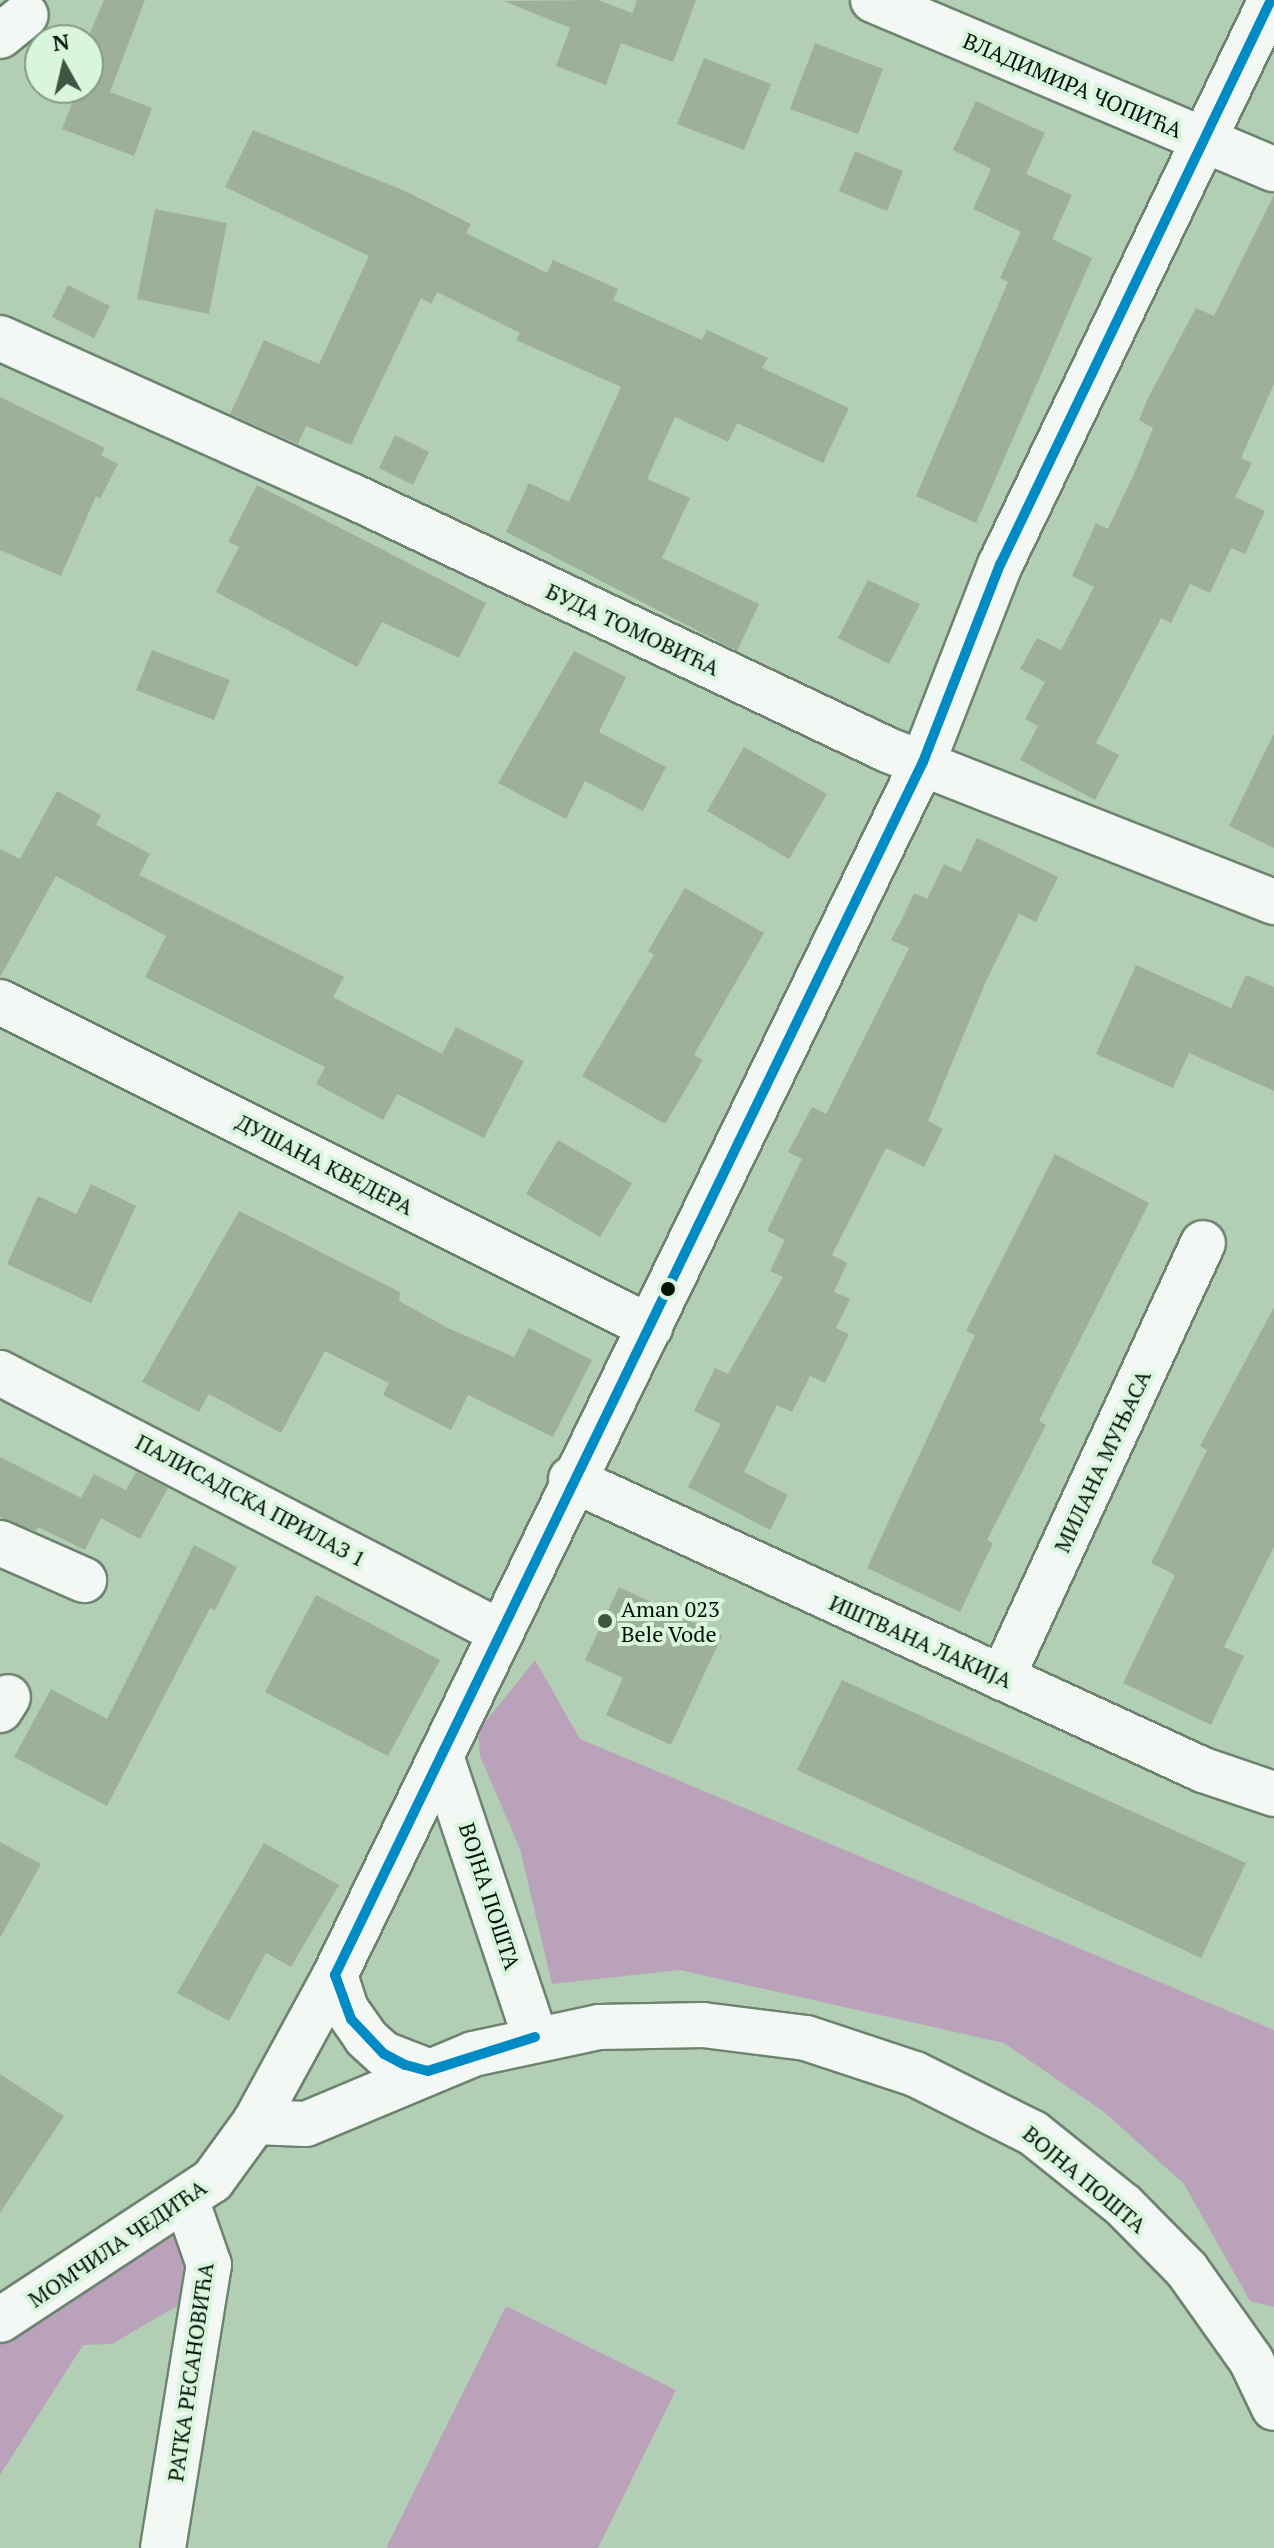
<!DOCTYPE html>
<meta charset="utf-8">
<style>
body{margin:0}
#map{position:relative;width:1274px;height:2548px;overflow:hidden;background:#b2cfb5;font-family:"PT Serif",serif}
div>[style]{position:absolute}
.green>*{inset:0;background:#baa3ba}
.building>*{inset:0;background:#9eb099}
.roads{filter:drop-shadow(2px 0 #6c8370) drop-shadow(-2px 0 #6c8370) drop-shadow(0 2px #6c8370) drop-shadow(0 -2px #6c8370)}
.street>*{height:44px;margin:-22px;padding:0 22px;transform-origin:22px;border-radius:22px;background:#f3f8f4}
.secondary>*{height:44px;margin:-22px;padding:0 22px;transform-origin:22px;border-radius:22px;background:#f3f8f4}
.bus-1>*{height:10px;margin:-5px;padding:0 5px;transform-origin:5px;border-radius:5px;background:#008bc5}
.dots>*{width:22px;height:22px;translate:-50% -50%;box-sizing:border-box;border:4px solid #daf5dd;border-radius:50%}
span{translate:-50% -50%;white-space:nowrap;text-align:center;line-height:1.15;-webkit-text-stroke:8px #daf5dd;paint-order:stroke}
.street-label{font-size:22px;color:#011404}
.poi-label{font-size:22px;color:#011404}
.left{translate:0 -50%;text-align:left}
.north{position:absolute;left:24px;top:24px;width:80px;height:80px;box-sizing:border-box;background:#daf5dd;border:2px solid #839b86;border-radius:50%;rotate:352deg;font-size:22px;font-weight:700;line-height:32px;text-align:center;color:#011404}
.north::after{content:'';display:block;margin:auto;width:28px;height:36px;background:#3f5542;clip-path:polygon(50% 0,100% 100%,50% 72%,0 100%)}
</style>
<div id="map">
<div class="green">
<div style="clip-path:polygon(535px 1660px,580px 1739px,1274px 2030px,1274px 2307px,1250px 2301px,1184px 2184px,1104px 2112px,1004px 2043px,680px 1970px,552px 1984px,520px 1849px,480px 1756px,478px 1731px)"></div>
<div style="clip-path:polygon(186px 2199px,206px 2289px,112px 2344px,83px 2345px,0 2475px,0 2320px)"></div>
<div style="clip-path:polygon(506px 2306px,676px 2390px,598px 2548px,386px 2548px)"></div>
</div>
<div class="building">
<div style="clip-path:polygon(104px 0,145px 0,110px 92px,152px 108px,134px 156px,62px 129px,78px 88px,88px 88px,87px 40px)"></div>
<div style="clip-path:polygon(598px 0,632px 13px,625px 34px,637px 0,696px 0,673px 62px,621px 43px,606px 85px,556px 66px,570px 28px,504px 1px)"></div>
<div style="clip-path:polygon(815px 43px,883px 69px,858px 134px,790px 109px)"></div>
<div style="clip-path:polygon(704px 58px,771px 84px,744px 150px,677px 124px)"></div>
<div style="clip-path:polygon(976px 101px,1045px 133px,1026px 174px,1072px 195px,1052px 239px,1092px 258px,976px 523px,916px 496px,1008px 282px,1000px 278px,1021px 232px,973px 209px,991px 169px,953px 150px)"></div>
<div style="clip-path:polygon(253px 130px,403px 190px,471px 224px,466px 233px,547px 273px,553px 260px,618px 289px,613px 300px,702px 340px,707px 330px,768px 358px,762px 368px,849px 408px,823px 463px,737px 423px,728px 442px,675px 417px,647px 479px,690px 498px,662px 558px,759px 604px,737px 651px,506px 532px,529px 483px,569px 502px,621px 387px,516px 340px,520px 333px,437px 292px,431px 304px,421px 298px,351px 445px,306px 426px,298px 444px,230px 414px,264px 340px,319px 364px,369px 256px,225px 187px)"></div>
<div style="clip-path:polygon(855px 151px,903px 171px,887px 211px,839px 191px)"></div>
<div style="clip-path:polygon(1274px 195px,1274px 384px,1241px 458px,1252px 463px,1235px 497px,1265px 511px,1245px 554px,1231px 548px,1210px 593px,1190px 584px,1171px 623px,1161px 618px,1096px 743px,1119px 755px,1095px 800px,1020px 760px,1038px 726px,1025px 719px,1045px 682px,1020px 669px,1037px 638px,1061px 650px,1094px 587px,1072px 576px,1096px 523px,1108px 529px,1138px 465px,1153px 428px,1139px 420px,1148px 398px,1196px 308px,1214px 316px)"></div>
<div style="clip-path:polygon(155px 209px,227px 223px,209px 314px,137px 299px)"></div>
<div style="clip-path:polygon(68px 285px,110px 306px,94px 338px,52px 317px)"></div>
<div style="clip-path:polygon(0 397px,105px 448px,101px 455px,118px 464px,100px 499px,96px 496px,61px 576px,0 550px)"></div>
<div style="clip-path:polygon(395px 435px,429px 452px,413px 485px,379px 468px)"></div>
<div style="clip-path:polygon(257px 485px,486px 603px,459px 658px,382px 622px,357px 667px,216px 592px,239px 547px,228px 542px)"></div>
<div style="clip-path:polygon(868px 580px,920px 604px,889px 664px,838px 638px)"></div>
<div style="clip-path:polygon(152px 650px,230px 680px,214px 720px,136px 690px)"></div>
<div style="clip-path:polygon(574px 651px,626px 677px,599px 732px,666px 767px,643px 811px,585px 781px,566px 819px,498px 783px)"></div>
<div style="clip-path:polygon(1274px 733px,1274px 848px,1229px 826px)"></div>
<div style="clip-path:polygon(744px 747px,827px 794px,789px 859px,707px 811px)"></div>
<div style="clip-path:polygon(57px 791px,101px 815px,96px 825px,150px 854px,139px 875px,344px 977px,333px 997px,442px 1054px,456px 1027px,524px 1061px,484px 1138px,397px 1094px,383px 1120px,316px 1084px,325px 1067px,145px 977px,166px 936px,56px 876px,0 977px,0 849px,20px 859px)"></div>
<div style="clip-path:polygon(977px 838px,1058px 877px,1036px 922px,1019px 914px,986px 981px,928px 1121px,943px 1129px,924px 1167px,886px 1148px,832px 1255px,847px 1263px,834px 1292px,850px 1299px,836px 1328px,849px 1334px,825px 1383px,810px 1376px,792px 1412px,777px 1405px,744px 1472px,788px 1495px,770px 1530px,688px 1487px,721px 1424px,694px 1411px,715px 1368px,728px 1374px,783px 1277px,770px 1271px,785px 1240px,767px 1231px,802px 1159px,788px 1152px,812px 1107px,826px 1114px,909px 948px,891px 940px,904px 915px,914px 893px,927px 899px,944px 864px,961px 872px)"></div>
<div style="clip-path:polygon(685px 888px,764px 933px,694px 1055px,703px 1060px,665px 1124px,582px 1076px,654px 955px,648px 951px)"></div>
<div style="clip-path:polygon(1136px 965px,1231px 1008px,1246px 975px,1274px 987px,1274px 1091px,1189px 1053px,1173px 1088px,1096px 1054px)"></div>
<div style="clip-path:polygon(558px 1140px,632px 1183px,600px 1237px,526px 1194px)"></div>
<div style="clip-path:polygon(1055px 1154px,1149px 1203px,1039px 1421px,1046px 1425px,987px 1540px,993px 1543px,960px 1612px,867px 1568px,975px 1335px,966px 1331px)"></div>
<div style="clip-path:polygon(91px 1184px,136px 1206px,91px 1303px,7px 1264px,38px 1196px,76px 1214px)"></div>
<div style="clip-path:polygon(239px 1211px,400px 1292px,399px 1301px,448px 1328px,514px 1357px,529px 1328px,592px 1360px,553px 1437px,468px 1395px,451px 1430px,383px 1395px,389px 1383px,325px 1351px,281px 1433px,209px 1394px,199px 1412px,142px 1382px)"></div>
<div style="clip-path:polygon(1274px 1307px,1274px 1547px,1224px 1647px,1244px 1656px,1211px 1725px,1123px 1683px,1175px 1575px,1151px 1563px,1207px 1450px,1200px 1446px)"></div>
<div style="clip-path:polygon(0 1457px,81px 1498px,94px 1474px,126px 1490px,136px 1472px,168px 1488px,140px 1539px,101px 1518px,85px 1550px,38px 1527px,36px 1531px,0 1518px)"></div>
<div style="clip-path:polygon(194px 1545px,237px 1567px,215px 1610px,210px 1608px,107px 1806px,14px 1757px,51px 1689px,107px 1719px)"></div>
<div style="clip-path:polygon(619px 1587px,722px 1636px,671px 1745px,606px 1715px,623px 1678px,585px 1660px)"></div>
<div style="clip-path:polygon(316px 1595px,440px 1660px,388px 1756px,265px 1692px)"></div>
<div style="clip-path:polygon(842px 1680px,1246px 1863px,1201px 1958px,797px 1770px)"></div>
<div style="clip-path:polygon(0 1842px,41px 1864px,0 1938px)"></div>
<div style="clip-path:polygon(264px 1843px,339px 1885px,291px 1967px,266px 1953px,229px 2021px,177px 1993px)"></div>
<div style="clip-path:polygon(0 2074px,64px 2116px,0 2213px)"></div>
</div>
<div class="roads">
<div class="street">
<div style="left:873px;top:0;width:435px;rotate:22.9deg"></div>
<div style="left:0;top:36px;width:33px;rotate:-39deg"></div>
<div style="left:0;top:338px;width:386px;rotate:24.2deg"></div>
<div style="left:352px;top:496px;width:593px;rotate:25.36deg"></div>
<div style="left:888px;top:750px;width:415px;rotate:21.5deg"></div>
<div style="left:0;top:1002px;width:727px;rotate:26.57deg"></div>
<div style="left:0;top:1373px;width:563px;rotate:27.38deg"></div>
<div style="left:571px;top:1479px;width:696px;rotate:24.72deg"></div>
<div style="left:1203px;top:1770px;width:75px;rotate:18.7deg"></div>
<div style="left:0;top:1543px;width:92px;rotate:23.8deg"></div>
<div style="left:1002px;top:1678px;width:479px;rotate:-65.2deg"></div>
<div style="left:0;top:1710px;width:15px;rotate:-58deg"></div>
<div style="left:441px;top:1756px;width:296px;rotate:71.5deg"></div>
<div style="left:255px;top:2122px;width:51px;rotate:2.2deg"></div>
<div style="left:306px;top:2124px;width:181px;rotate:-22.7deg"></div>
<div style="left:473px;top:2054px;width:129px;rotate:-12.1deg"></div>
<div style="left:599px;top:2027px;width:104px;rotate:-1.1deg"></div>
<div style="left:703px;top:2025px;width:104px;rotate:7.2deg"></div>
<div style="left:806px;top:2038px;width:115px;rotate:18.3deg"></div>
<div style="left:915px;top:2074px;width:132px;rotate:26.6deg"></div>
<div style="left:1033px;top:2133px;width:115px;rotate:38.7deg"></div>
<div style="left:1123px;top:2205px;width:91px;rotate:45.4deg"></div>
<div style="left:1187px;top:2270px;width:110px;rotate:54.6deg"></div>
<div style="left:1251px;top:2360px;width:53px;rotate:64.4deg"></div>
<div style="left:163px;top:2548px;width:287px;rotate:-80.8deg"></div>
<div style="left:209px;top:2265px;width:70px;rotate:-109.2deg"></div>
</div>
<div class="secondary">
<div style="left:335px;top:1975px;width:36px;rotate:72deg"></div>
<div style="left:346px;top:2009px;width:35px;rotate:55deg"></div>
<div style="left:366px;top:2038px;width:24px;rotate:42deg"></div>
<div style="left:384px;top:2054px;width:47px;rotate:21.1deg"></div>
<div style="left:0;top:2320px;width:254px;rotate:-33.3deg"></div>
<div style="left:212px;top:2181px;width:73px;rotate:-53.9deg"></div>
<div style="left:255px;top:2122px;width:167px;rotate:-61.4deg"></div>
<div style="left:335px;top:1975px;width:1348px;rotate:-64.14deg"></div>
<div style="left:923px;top:762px;width:212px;rotate:-68.7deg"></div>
<div style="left:1000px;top:565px;width:627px;rotate:-64.38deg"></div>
</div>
</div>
<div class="bus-1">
<div style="left:535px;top:2037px;width:112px;rotate:162.4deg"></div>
<div style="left:428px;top:2071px;width:24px;rotate:-165deg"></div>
<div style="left:405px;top:2065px;width:24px;rotate:-152deg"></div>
<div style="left:384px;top:2054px;width:48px;rotate:-133.3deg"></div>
<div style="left:351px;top:2019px;width:47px;rotate:-110deg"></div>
<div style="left:335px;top:1975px;width:1348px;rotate:-64.14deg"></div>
<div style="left:923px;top:762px;width:212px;rotate:-68.7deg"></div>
<div style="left:1000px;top:565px;width:627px;rotate:-64.38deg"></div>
</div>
<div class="dots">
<div style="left:668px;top:1289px;background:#011404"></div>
<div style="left:605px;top:1621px;background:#3f5542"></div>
</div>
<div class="street-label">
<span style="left:1073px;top:85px;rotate:23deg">ВЛАДИМИРА ЧОПИЋА</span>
<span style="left:633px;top:629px;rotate:25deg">БУДА ТОМОВИЋА</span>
<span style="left:325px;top:1164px;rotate:27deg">ДУШАНА КВЕДЕРА</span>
<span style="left:1102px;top:1461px;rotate:-65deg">МИЛАНА МУЊАСА</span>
<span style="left:251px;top:1500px;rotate:28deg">ПАЛИСАДСКА ПРИЛАЗ 1</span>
<span style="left:921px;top:1641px;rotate:24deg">ИШТВАНА ЛАКИЈА</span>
<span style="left:490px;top:1896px;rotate:72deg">ВОЈНА ПОШТА</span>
<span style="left:1085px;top:2179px;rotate:40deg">ВОЈНА ПОШТА</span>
<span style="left:117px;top:2243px;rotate:-34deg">МОМЧИЛА ЧЕДИЋА</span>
<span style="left:190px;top:2372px;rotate:-82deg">РАТКА РЕСАНОВИЋА</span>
</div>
<div class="poi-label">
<span class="left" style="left:621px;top:1621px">Aman 023<br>Bele Vode</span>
</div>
<div class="north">N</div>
</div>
